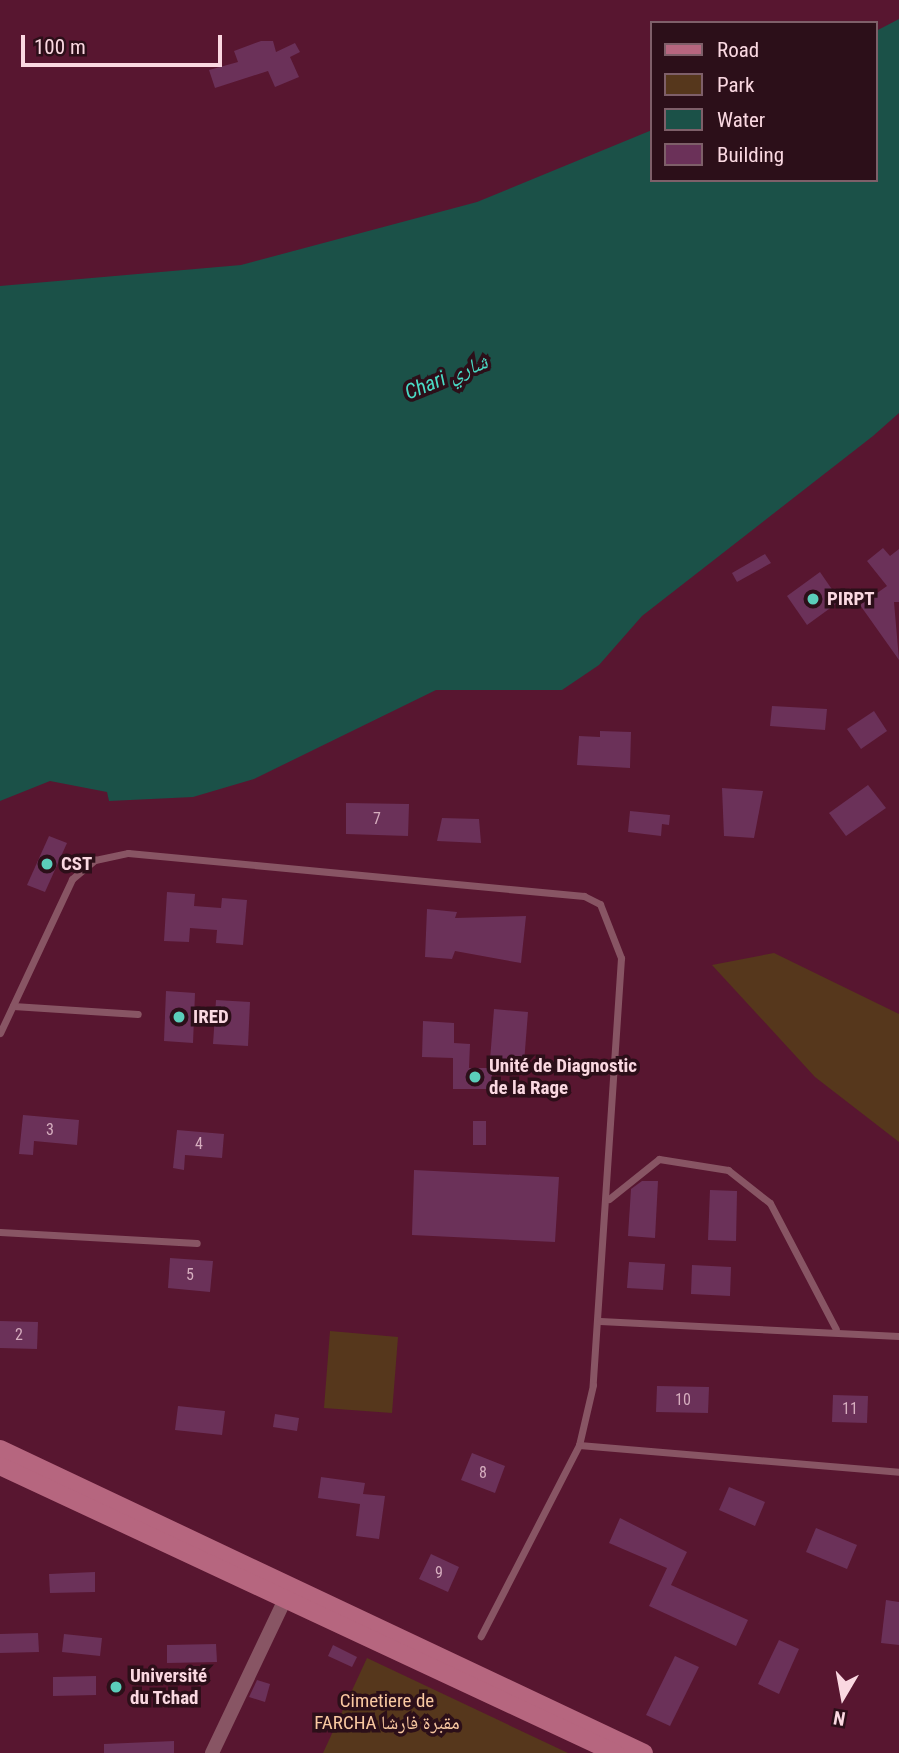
<!DOCTYPE html>
<meta charset="utf-8">
<style>
body{margin:0}
#map{position:relative;width:899px;height:1753px;overflow:hidden;background:#581630;font-family:"Roboto Condensed","Noto Naskh Arabic",sans-serif}
div>[style]{position:absolute}
.green>*{inset:0;background:#56371c}
.water>*{inset:0;background:#1b5148}
.building>*{inset:0;background:#6b3159}
.service>*{height:7px;margin:-3.5px;padding:0 3.5px;transform-origin:3.5px;border-radius:3.5px;background:#885564}
.minor>*{height:14px;margin:-7px;padding:0 7px;transform-origin:7px;border-radius:7px;background:#885564}
.secondary>*{height:18px;margin:-9px;padding:0 9px;transform-origin:9px;border-radius:9px;background:#b6667f}
.dots>*{width:19px;height:19px;translate:-50% -50%;box-sizing:border-box;border:4px solid #2c0f19;border-radius:50%}
span{translate:-50% -50%;white-space:nowrap;text-align:center;line-height:1.15;-webkit-text-stroke:7px #2c0f19;paint-order:stroke}
.number-label{font-size:16px;color:#d6aebf}
.number-label span{-webkit-text-stroke-width:0}
.poi-label{font-size:19px;color:#fad8e1;font-weight:700}
.left{translate:0 -50%;text-align:left}
.park-label{font-size:19px;color:#fac9a2}
.water-label{font-size:21px;color:#4adbc5;font-style:italic}
.legend{position:absolute;left:650px;top:21px;width:228px;height:161px;box-sizing:border-box;background:#2c0f19;border:2px solid #7e5f69;margin:0;padding:9px 12px;list-style:none;font-size:21px;color:#fad8e1}
.legend li{display:flex;align-items:center;gap:14px;height:35px}
.legend b{width:35px;border:2px solid #7e5f69}
.north{position:absolute;left:808px;top:1662px;width:70px;height:70px;-webkit-text-stroke:5px #2c0f19;paint-order:stroke;rotate:190deg;font-size:19px;font-weight:700;line-height:28px;text-align:center;color:#fad8e1}
.north::after{content:'';display:block;margin:auto;width:24px;height:32px;background:#fad8e1;clip-path:polygon(50% 0,100% 100%,50% 72%,0 100%)}
.scale{position:absolute;left:21px;top:35px;width:201px;height:32px;box-sizing:border-box;border:4px solid #fad8e1;border-top:0;padding-left:9px;font-size:21px;line-height:24px;white-space:nowrap;color:#fad8e1;-webkit-text-stroke:5px #2c0f19;paint-order:stroke}
</style>
<div id="map">
<div class="green">
<div style="clip-path:polygon(774px 953px,899px 1014px,899px 1142px,815px 1077px,712px 965px)"></div>
<div style="clip-path:polygon(330px 1331px,398px 1337px,392px 1413px,324px 1408px)"></div>
<div style="clip-path:polygon(367px 1658px,568px 1753px,323px 1753px)"></div>
</div>
<div class="water">
<div style="clip-path:polygon(899px 19px,899px 413px,873px 436px,642px 616px,599px 665px,562px 690px,436px 690px,254px 779px,193px 797px,109px 801px,107px 792px,50px 781px,0 801px,0 286px,241px 265px,477px 202px,652px 130px,652px 180px,876px 180px,876px 31px)"></div>
</div>
<div class="building">
<div style="clip-path:polygon(261px 41px,273px 41px,276px 52px,295px 43px,300px 52px,290px 57px,299px 77px,275px 87px,268px 71px,215px 88px,209px 70px,238px 62px,234px 51px)"></div>
<div style="clip-path:polygon(883px 548px,890px 556px,899px 549px,899px 602px,894px 602px,899px 660px,860px 605px,887px 586px,867px 561px)"></div>
<div style="clip-path:polygon(765px 554px,771px 563px,737px 582px,732px 573px)"></div>
<div style="clip-path:polygon(820px 572px,840px 601px,807px 625px,787px 596px)"></div>
<div style="clip-path:polygon(772px 706px,827px 709px,825px 730px,770px 726px)"></div>
<div style="clip-path:polygon(874px 711px,887px 731px,861px 749px,847px 729px)"></div>
<div style="clip-path:polygon(600px 731px,631px 732px,630px 768px,577px 765px,579px 736px,600px 737px)"></div>
<div style="clip-path:polygon(868px 785px,886px 808px,846px 836px,829px 813px)"></div>
<div style="clip-path:polygon(722px 788px,763px 791px,754px 838px,724px 836px)"></div>
<div style="clip-path:polygon(346px 803px,409px 804px,408px 836px,346px 834px)"></div>
<div style="clip-path:polygon(630px 811px,670px 815px,669px 825px,662px 824px,661px 836px,628px 832px)"></div>
<div style="clip-path:polygon(442px 818px,479px 819px,481px 843px,437px 841px)"></div>
<div style="clip-path:polygon(49px 836px,67px 843px,45px 892px,27px 885px)"></div>
<div style="clip-path:polygon(167px 892px,195px 894px,194px 906px,221px 908px,222px 898px,247px 900px,243px 945px,216px 943px,217px 930px,190px 928px,189px 942px,164px 941px)"></div>
<div style="clip-path:polygon(427px 909px,457px 912px,455px 918px,526px 916px,521px 963px,455px 951px,452px 959px,425px 957px)"></div>
<div style="clip-path:polygon(166px 991px,195px 993px,193px 1043px,164px 1041px)"></div>
<div style="clip-path:polygon(216px 1000px,250px 1002px,248px 1046px,213px 1044px)"></div>
<div style="clip-path:polygon(494px 1009px,528px 1012px,524px 1063px,490px 1060px)"></div>
<div style="clip-path:polygon(423px 1021px,454px 1023px,454px 1043px,470px 1044px,469px 1068px,492px 1068px,492px 1089px,453px 1089px,453px 1058px,422px 1057px)"></div>
<div style="clip-path:polygon(23px 1115px,79px 1120px,77px 1145px,34px 1141px,33px 1155px,19px 1154px)"></div>
<div style="clip-path:polygon(473px 1121px,486px 1121px,486px 1145px,473px 1145px)"></div>
<div style="clip-path:polygon(177px 1130px,224px 1134px,222px 1158px,185px 1155px,184px 1170px,173px 1168px)"></div>
<div style="clip-path:polygon(414px 1170px,559px 1177px,555px 1242px,412px 1235px)"></div>
<div style="clip-path:polygon(642px 1181px,658px 1181px,655px 1238px,628px 1236px,631px 1189px)"></div>
<div style="clip-path:polygon(710px 1190px,737px 1191px,736px 1241px,708px 1240px)"></div>
<div style="clip-path:polygon(170px 1258px,213px 1261px,210px 1292px,168px 1288px)"></div>
<div style="clip-path:polygon(629px 1262px,665px 1264px,663px 1290px,627px 1288px)"></div>
<div style="clip-path:polygon(692px 1265px,731px 1267px,730px 1296px,691px 1294px)"></div>
<div style="clip-path:polygon(0 1321px,38px 1322px,37px 1349px,0 1348px)"></div>
<div style="clip-path:polygon(657px 1386px,709px 1387px,708px 1413px,656px 1412px)"></div>
<div style="clip-path:polygon(833px 1395px,868px 1396px,867px 1423px,832px 1422px)"></div>
<div style="clip-path:polygon(178px 1406px,225px 1411px,222px 1435px,175px 1430px)"></div>
<div style="clip-path:polygon(275px 1414px,299px 1418px,297px 1431px,273px 1427px)"></div>
<div style="clip-path:polygon(472px 1453px,505px 1466px,495px 1493px,461px 1480px)"></div>
<div style="clip-path:polygon(321px 1477px,365px 1483px,363px 1494px,385px 1496px,379px 1539px,356px 1536px,360px 1504px,318px 1498px)"></div>
<div style="clip-path:polygon(729px 1487px,765px 1502px,755px 1526px,719px 1510px)"></div>
<div style="clip-path:polygon(620px 1518px,687px 1552px,671px 1585px,748px 1620px,736px 1646px,649px 1606px,667px 1568px,609px 1543px)"></div>
<div style="clip-path:polygon(816px 1528px,857px 1545px,847px 1569px,806px 1552px)"></div>
<div style="clip-path:polygon(431px 1554px,459px 1567px,448px 1592px,419px 1579px)"></div>
<div style="clip-path:polygon(95px 1572px,95px 1592px,50px 1593px,49px 1574px)"></div>
<div style="clip-path:polygon(886px 1600px,899px 1602px,899px 1645px,881px 1643px)"></div>
<div style="clip-path:polygon(38px 1633px,39px 1652px,0 1653px,0 1634px)"></div>
<div style="clip-path:polygon(64px 1634px,102px 1638px,100px 1656px,62px 1652px)"></div>
<div style="clip-path:polygon(779px 1640px,799px 1649px,779px 1694px,758px 1684px)"></div>
<div style="clip-path:polygon(216px 1644px,217px 1662px,167px 1663px,167px 1645px)"></div>
<div style="clip-path:polygon(333px 1645px,357px 1657px,352px 1667px,328px 1656px)"></div>
<div style="clip-path:polygon(675px 1656px,699px 1667px,670px 1726px,646px 1715px)"></div>
<div style="clip-path:polygon(96px 1676px,96px 1695px,53px 1696px,53px 1677px)"></div>
<div style="clip-path:polygon(257px 1680px,270px 1684px,265px 1702px,249px 1697px)"></div>
<div style="clip-path:polygon(174px 1741px,174px 1753px,104px 1753px,104px 1744px)"></div>
</div>
<div class="service">
<div style="left:13px;top:1006px;width:125px;rotate:3.7deg"></div>
<div style="left:0;top:1033px;width:170px;rotate:-64.9deg"></div>
<div style="left:72px;top:879px;width:30px;rotate:-40deg"></div>
<div style="left:95px;top:860px;width:34px;rotate:-12deg"></div>
<div style="left:128px;top:853px;width:458px;rotate:5.4deg"></div>
<div style="left:584px;top:896px;width:18px;rotate:27deg"></div>
<div style="left:600px;top:904px;width:58px;rotate:68.7deg"></div>
<div style="left:621px;top:958px;width:428px;rotate:93.8deg"></div>
<div style="left:593px;top:1385px;width:62px;rotate:103.1deg"></div>
<div style="left:579px;top:1445px;width:215px;rotate:117.2deg"></div>
<div style="left:609px;top:1199px;width:64px;rotate:-38.7deg"></div>
<div style="left:659px;top:1159px;width:70px;rotate:9.1deg"></div>
<div style="left:728px;top:1170px;width:53px;rotate:38.2deg"></div>
<div style="left:770px;top:1203px;width:142px;rotate:62.4deg"></div>
<div style="left:0;top:1232px;width:197px;rotate:3.2deg"></div>
<div style="left:600px;top:1321px;width:299px;rotate:2.9deg"></div>
<div style="left:579px;top:1445px;width:321px;rotate:4.8deg"></div>
</div>
<div class="minor">
<div style="left:212px;top:1753px;width:170px;rotate:-64.6deg"></div>
</div>
<div class="secondary">
<div style="left:0;top:1449px;width:712px;rotate:25.27deg"></div>
<div style="left:0;top:1466px;width:679px;rotate:25.02deg"></div>
</div>
<div class="dots">
<div style="left:813px;top:599px;background:#5bcebb"></div>
<div style="left:47px;top:864px;background:#5bcebb"></div>
<div style="left:179px;top:1017px;background:#5bcebb"></div>
<div style="left:475px;top:1077px;background:#5bcebb"></div>
<div style="left:116px;top:1687px;background:#5bcebb"></div>
</div>
<div class="number-label">
<span style="left:377px;top:819px">7</span>
<span style="left:50px;top:1130px">3</span>
<span style="left:199px;top:1144px">4</span>
<span style="left:190px;top:1275px">5</span>
<span style="left:19px;top:1335px">2</span>
<span style="left:683px;top:1400px">10</span>
<span style="left:850px;top:1409px">11</span>
<span style="left:483px;top:1473px">8</span>
<span style="left:439px;top:1573px">9</span>
</div>
<div class="poi-label">
<span class="left" style="left:827px;top:599px">PIRPT</span>
<span class="left" style="left:61px;top:864px">CST</span>
<span class="left" style="left:193px;top:1017px">IRED</span>
<span class="left" style="left:489px;top:1077px">Unité de Diagnostic<br>de la Rage</span>
<span class="left" style="left:130px;top:1687px">Université<br>du Tchad</span>
</div>
<div class="park-label">
<span style="left:387px;top:1712px">Cimetiere de<br>FARCHA مقبرة فارشا</span>
</div>
<div class="water-label">
<span style="left:446px;top:377px;rotate:-22deg">Chari شاري</span>
</div>
<ul class="legend">
<li><b style="height:9px;background:#b6667f"></b>Road</li>
<li><b style="height:19px;background:#56371c"></b>Park</li>
<li><b style="height:19px;background:#1b5148"></b>Water</li>
<li><b style="height:19px;background:#6b3159"></b>Building</li>
</ul>
<div class="north">N</div>
<div class="scale">100 m</div>
</div>
